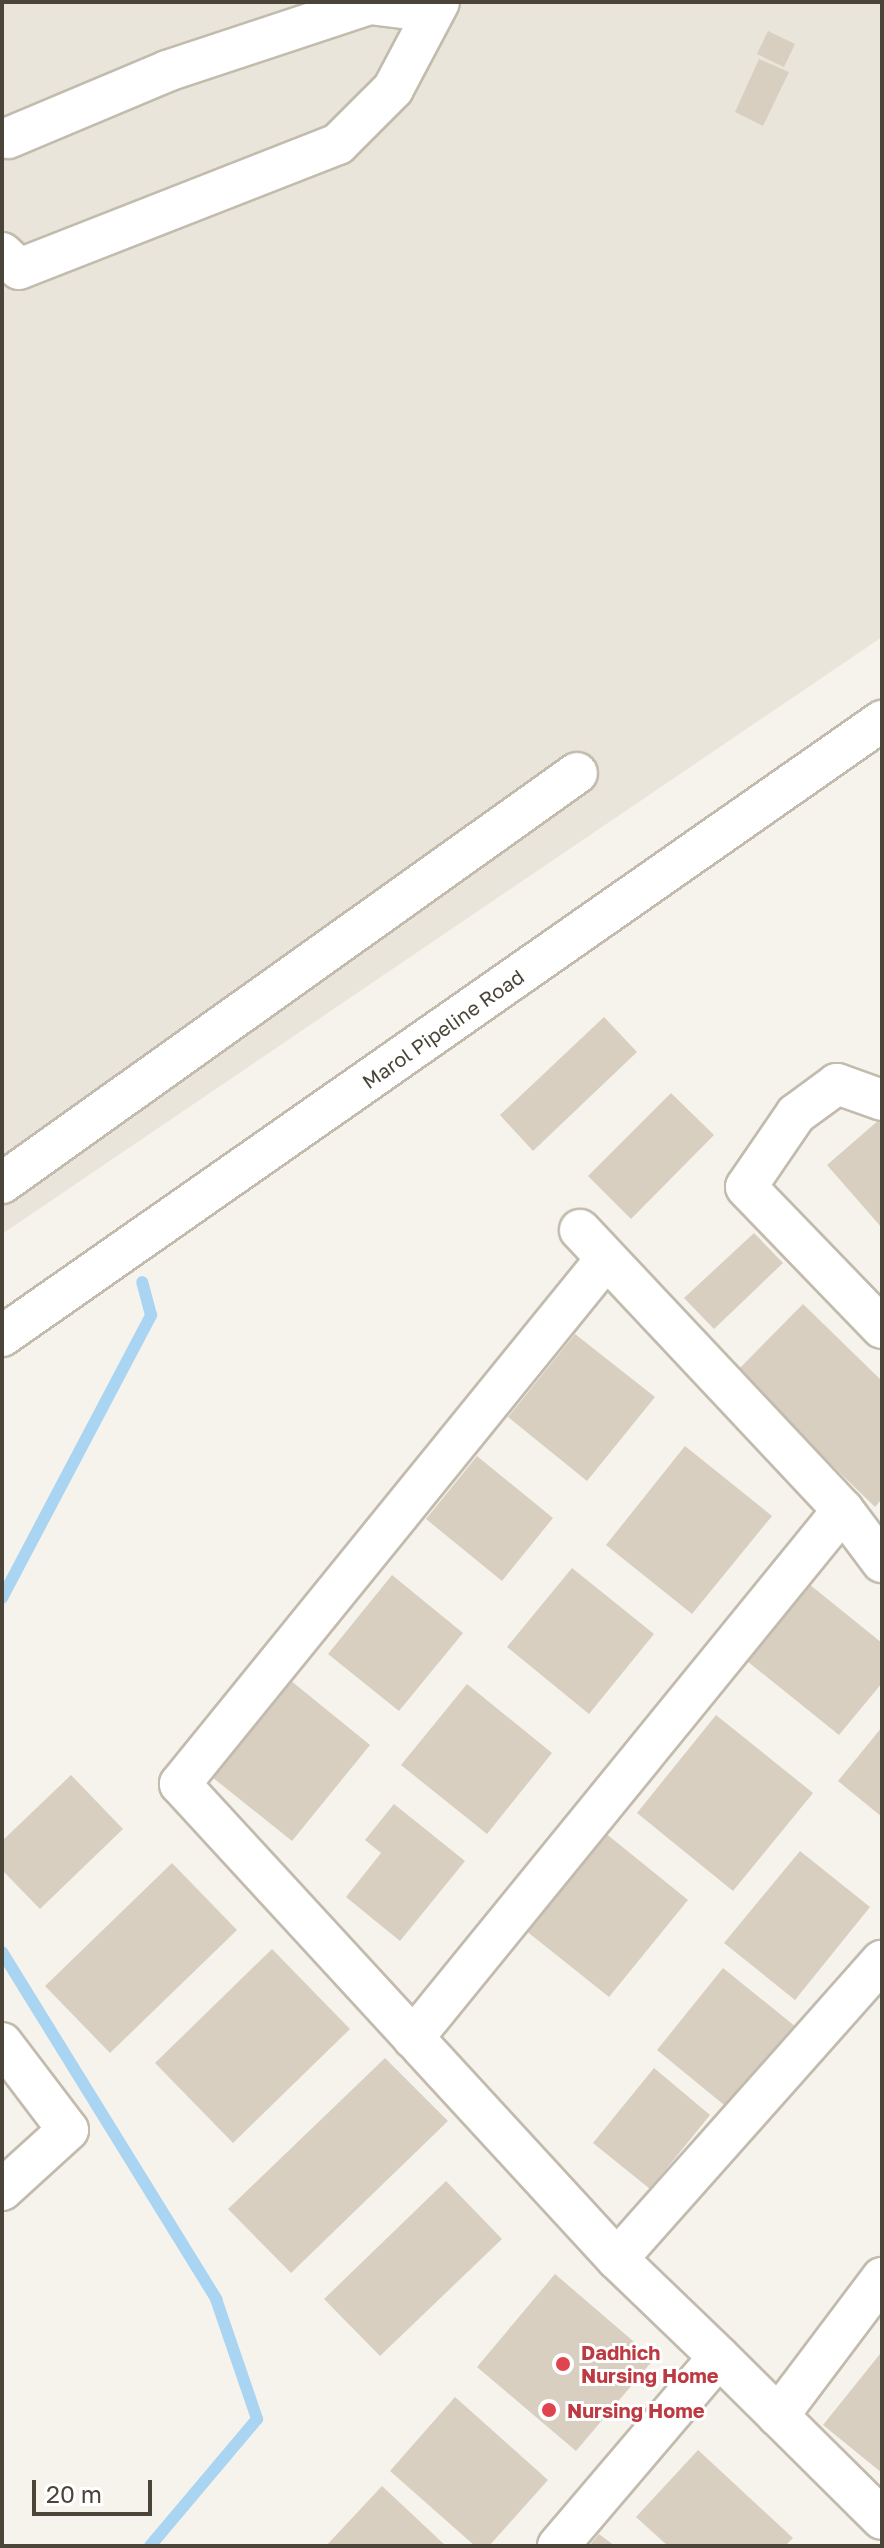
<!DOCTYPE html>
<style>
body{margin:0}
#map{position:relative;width:884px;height:2548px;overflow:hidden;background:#f6f3ec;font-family:"Golos Text",sans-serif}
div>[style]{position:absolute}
.residential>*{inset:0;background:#eae5da}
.stream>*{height:12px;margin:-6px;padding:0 6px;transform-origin:6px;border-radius:6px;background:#a9d4f2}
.building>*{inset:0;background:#d8cfc1}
.roads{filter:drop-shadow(2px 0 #c2bbae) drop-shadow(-2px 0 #c2bbae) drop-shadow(0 2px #c2bbae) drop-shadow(0 -2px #c2bbae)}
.minor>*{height:40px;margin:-20px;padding:0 20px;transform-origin:20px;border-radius:20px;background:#fff}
.dots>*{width:22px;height:22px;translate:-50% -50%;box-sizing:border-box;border:4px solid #fff;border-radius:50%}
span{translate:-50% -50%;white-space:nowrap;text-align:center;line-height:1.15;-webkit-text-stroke:6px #fff;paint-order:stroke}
.street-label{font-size:20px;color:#4b4439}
.health-label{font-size:20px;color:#be3a42;font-weight:700}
.left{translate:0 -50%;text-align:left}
.frame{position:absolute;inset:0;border:4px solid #4b4439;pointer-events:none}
.scale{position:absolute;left:32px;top:2480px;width:120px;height:36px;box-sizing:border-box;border:4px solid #4b4439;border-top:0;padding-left:10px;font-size:24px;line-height:28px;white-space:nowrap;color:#4b4439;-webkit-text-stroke:6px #fff;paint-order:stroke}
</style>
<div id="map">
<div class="residential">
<div style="clip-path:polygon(2px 2px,882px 2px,882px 637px,2px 1234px)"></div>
</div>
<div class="stream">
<div style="left:2px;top:1598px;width:320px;rotate:-62.2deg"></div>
<div style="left:151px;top:1315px;width:34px;rotate:-105deg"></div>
<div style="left:2px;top:1952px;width:408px;rotate:58.3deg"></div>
<div style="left:216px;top:2299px;width:127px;rotate:71.1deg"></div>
<div style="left:257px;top:2419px;width:166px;rotate:130.1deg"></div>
</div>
<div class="building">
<div style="clip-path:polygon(768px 31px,795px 44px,784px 67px,757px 54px)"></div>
<div style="clip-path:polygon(759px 59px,789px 72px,763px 126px,735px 112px)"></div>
<div style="clip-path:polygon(604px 1017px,637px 1052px,533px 1151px,500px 1115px)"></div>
<div style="clip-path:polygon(671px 1093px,714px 1135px,631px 1219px,588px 1176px)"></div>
<div style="clip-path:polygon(880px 1119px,882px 1122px,882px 1228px,827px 1165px)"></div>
<div style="clip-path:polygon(754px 1233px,783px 1263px,714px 1329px,684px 1298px)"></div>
<div style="clip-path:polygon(803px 1304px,882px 1381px,882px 1499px,875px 1507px,736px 1372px)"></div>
<div style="clip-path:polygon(575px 1334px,655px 1397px,587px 1481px,508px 1417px)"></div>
<div style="clip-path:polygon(685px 1446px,772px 1516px,692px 1614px,606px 1545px)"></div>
<div style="clip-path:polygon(477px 1456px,553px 1518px,502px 1581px,426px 1519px)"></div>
<div style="clip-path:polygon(572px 1568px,654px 1634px,589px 1714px,507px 1647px)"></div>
<div style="clip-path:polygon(392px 1575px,463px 1633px,399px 1711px,328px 1654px)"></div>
<div style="clip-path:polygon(809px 1584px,882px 1643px,882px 1683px,839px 1735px,747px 1661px)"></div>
<div style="clip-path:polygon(290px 1680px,370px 1745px,292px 1841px,212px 1777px)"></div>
<div style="clip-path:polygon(467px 1684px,552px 1753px,487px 1834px,401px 1765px)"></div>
<div style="clip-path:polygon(716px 1715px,813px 1793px,733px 1891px,637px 1813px)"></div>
<div style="clip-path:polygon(882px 1727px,882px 1817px,838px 1781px)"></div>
<div style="clip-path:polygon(71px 1775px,123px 1829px,40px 1909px,2px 1870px,2px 1841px)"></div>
<div style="clip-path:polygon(394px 1804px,465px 1861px,400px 1941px,346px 1897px,381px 1853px,365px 1840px)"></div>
<div style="clip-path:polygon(604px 1832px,688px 1900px,609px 1997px,525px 1930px)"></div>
<div style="clip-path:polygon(800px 1851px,870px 1907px,795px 2000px,724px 1943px)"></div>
<div style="clip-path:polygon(172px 1863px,237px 1930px,110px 2053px,45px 1986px)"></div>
<div style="clip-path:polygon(272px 1949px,350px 2029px,233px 2143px,155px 2063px)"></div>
<div style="clip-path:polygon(723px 1968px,796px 2027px,729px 2109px,657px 2050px)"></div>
<div style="clip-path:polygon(385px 2058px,448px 2121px,291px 2273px,228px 2209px)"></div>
<div style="clip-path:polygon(654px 2068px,710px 2115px,650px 2189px,593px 2143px)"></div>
<div style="clip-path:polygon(446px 2181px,502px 2239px,380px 2356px,324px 2299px)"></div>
<div style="clip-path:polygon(555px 2274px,654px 2359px,576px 2451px,477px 2367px)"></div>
<div style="clip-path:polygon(880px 2354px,882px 2355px,882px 2473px,823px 2425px)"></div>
<div style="clip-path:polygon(455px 2397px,548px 2480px,489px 2546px,475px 2546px,390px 2471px)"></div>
<div style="clip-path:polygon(698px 2450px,793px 2538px,785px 2546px,668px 2546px,636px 2517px)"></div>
<div style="clip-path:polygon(382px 2486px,446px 2546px,326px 2546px)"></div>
<div style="clip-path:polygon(599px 2534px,615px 2546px,589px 2546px)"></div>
</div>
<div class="roads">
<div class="minor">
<div style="left:8px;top:138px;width:173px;rotate:-22.8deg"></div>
<div style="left:167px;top:71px;width:214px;rotate:-18.3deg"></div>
<div style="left:370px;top:4px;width:64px;rotate:7.1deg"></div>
<div style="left:2px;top:253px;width:23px;rotate:43deg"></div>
<div style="left:19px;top:269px;width:343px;rotate:-21.4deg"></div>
<div style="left:338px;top:144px;width:78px;rotate:-45deg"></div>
<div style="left:393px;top:89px;width:98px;rotate:-62.1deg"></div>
<div style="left:882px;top:1100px;width:48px;rotate:-160.4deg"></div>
<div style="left:837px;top:1084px;width:51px;rotate:143.8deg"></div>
<div style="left:796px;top:1114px;width:88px;rotate:124.4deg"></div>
<div style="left:746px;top:1187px;width:196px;rotate:46deg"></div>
<div style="left:2px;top:1183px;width:706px;rotate:-35.49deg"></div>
<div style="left:580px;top:1230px;width:384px;rotate:46.8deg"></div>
<div style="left:843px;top:1510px;width:65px;rotate:53.1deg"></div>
<div style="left:606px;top:1259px;width:676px;rotate:129.06deg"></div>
<div style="left:180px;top:1784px;width:645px;rotate:47.39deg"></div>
<div style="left:2px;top:1336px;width:1074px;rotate:-34.95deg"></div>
<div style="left:413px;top:2038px;width:681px;rotate:-50.84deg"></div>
<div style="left:2px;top:2043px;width:109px;rotate:52.8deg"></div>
<div style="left:68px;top:2130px;width:89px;rotate:137.7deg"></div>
<div style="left:719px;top:2357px;width:230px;rotate:44.8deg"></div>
<div style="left:778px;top:2416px;width:173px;rotate:-53deg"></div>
<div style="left:558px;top:2546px;width:248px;rotate:-49.6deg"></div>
<div style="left:719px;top:2357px;width:141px;rotate:-136.1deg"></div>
<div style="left:617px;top:2259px;width:399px;rotate:-48.4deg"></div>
</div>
</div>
<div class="dots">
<div style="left:563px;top:2364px;background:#e0444e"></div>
<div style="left:549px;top:2410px;background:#e0444e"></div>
</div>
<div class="street-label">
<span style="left:443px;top:1029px;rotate:-35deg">Marol Pipeline Road</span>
</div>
<div class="health-label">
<span class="left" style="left:581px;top:2364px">Dadhich<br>Nursing Home</span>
<span class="left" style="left:567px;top:2410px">Nursing Home</span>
</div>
<div class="frame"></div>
<div class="scale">20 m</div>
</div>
